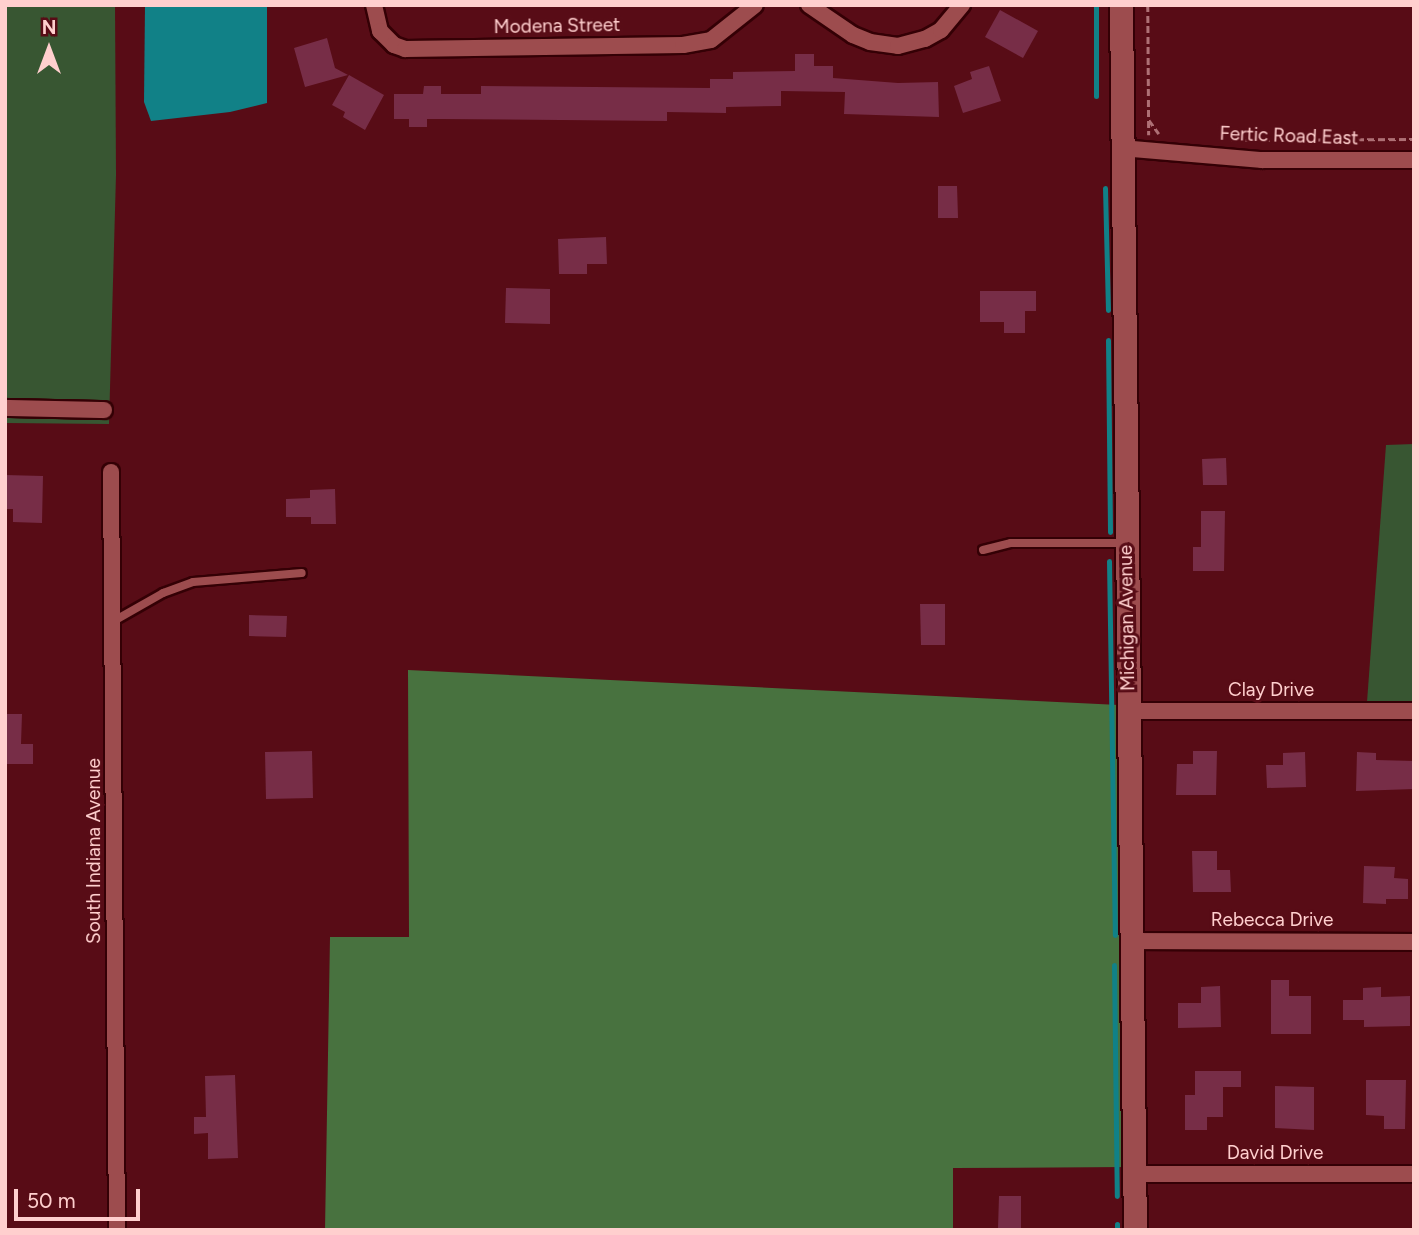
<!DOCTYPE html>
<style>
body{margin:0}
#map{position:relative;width:1419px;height:1235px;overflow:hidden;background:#580c16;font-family:Figtree,sans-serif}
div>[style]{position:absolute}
.green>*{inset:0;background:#385632}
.forest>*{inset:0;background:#48723f}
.water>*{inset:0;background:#118187}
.stream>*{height:5px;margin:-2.5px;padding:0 2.5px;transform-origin:2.5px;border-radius:2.5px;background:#118187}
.building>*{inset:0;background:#772d47}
.path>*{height:2.5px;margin-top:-1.25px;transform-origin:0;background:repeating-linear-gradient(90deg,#ae7075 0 7px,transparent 0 10.5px)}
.roads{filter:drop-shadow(2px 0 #340005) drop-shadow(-2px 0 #340005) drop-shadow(0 2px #340005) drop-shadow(0 -2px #340005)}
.lane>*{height:8px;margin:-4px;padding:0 4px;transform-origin:4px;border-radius:4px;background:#9d4c4e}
.street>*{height:16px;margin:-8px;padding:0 8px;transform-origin:8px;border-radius:8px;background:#9d4c4e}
.secondary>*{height:23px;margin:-11.5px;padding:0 11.5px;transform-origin:11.5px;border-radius:11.5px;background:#9d4c4e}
span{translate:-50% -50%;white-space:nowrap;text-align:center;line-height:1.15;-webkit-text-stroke:6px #580c16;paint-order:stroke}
.street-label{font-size:19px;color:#ffcfce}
.frame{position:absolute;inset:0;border:7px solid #ffcfce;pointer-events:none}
.north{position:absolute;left:14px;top:14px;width:70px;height:70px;-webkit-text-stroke:5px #580c16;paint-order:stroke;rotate:0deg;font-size:19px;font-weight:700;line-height:28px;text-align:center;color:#ffcfce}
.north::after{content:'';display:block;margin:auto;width:24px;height:32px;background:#ffcfce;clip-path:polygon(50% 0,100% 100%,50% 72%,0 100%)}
.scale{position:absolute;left:14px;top:1189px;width:126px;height:32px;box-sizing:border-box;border:4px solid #ffcfce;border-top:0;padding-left:9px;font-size:21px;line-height:24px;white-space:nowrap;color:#ffcfce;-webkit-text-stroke:5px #580c16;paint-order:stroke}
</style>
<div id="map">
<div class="green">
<div style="clip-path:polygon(5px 5px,115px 5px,116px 175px,109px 424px,5px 423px)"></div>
<div style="clip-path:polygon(1414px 444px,1414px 702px,1367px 702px,1386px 445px)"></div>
</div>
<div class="forest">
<div style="clip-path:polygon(408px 670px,1119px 705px,1127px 1167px,953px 1168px,953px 1230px,325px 1230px,330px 937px,409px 937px)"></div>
</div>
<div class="water">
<div style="clip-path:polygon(145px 5px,267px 5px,267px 103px,230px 112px,151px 121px,144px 102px)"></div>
</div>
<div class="stream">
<div style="left:1096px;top:96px;width:91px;rotate:-90deg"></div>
<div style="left:1105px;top:188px;width:122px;rotate:88.6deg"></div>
<div style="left:1108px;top:340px;width:192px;rotate:89.4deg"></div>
<div style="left:1109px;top:561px;width:374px;rotate:89.1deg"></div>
<div style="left:1114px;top:965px;width:231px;rotate:89.3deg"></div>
<div style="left:1117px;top:1224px;width:6px;rotate:90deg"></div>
</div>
<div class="building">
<div style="clip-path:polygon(1000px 10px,1038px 31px,1023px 58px,985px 37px)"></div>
<div style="clip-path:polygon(327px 38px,335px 68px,348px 75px,305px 87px,294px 48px)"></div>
<div style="clip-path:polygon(795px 54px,814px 54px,814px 66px,833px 66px,833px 78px,898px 83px,938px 82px,939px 117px,844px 114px,845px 92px,781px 91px,781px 106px,726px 107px,726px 113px,667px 112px,667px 121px,441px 119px,427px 119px,427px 127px,409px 127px,409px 119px,394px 119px,394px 94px,423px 94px,424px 86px,441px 86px,441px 94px,481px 94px,481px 86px,710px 88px,710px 79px,733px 79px,733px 72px,795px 71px)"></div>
<div style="clip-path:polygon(989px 66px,1001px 101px,963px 113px,954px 86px,972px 79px,970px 72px)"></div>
<div style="clip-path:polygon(349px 75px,384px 95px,365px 130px,343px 117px,345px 112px,332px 105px)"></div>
<div style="clip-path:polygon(938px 186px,957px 186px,958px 218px,938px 218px)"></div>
<div style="clip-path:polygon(606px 237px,607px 264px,587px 264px,587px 274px,559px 274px,558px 239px)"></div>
<div style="clip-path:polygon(506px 288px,550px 289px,550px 324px,505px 323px)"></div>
<div style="clip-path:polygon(980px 291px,1036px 291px,1036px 311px,1025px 311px,1025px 333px,1004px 333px,1004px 322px,980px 322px)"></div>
<div style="clip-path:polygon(1226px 458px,1227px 485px,1203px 485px,1202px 459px)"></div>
<div style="clip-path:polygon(5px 475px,43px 476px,42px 523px,13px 522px,13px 509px,5px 509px)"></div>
<div style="clip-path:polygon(335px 489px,336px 524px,311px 524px,311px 517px,286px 517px,286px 499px,310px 498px,310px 490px)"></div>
<div style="clip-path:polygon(1201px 511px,1225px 511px,1224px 571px,1193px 571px,1193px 547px,1201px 547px)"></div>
<div style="clip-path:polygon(920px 604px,945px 604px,945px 645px,921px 645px)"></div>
<div style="clip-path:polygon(249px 615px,287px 616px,286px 637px,249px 636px)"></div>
<div style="clip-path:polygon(5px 714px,22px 714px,21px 744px,33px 744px,33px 764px,5px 764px)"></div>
<div style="clip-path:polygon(312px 751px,313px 798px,266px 799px,265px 752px)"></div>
<div style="clip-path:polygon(1193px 751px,1217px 751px,1216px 795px,1176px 795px,1177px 764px,1193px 764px)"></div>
<div style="clip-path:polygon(1305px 752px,1306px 787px,1267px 788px,1266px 765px,1283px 765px,1283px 753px)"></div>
<div style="clip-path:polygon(1357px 752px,1376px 753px,1376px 760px,1414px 761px,1414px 789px,1356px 791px)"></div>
<div style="clip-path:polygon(1192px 851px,1217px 851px,1217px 870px,1230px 870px,1231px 892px,1193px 892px)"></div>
<div style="clip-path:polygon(1364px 866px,1395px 867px,1394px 878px,1408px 879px,1408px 899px,1386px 899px,1386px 904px,1363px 903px)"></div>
<div style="clip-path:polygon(1271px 980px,1289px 980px,1289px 996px,1311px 996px,1311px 1034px,1271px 1034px)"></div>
<div style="clip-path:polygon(1220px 986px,1221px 1027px,1178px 1028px,1178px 1003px,1201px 1003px,1201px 987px)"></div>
<div style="clip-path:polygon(1381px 987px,1381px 997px,1410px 996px,1410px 1026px,1364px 1027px,1364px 1020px,1343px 1020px,1343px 1000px,1363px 1000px,1363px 988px)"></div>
<div style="clip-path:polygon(1195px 1071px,1241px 1071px,1241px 1087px,1223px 1087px,1223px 1117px,1207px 1117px,1207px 1130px,1185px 1130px,1185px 1095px,1195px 1095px)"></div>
<div style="clip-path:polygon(235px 1075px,238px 1158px,208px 1159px,208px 1133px,194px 1134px,194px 1117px,206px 1117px,205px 1076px)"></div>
<div style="clip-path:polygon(1366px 1080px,1406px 1080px,1405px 1129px,1384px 1129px,1384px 1116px,1366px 1115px)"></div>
<div style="clip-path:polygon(1275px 1086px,1314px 1087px,1314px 1130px,1275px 1128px)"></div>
<div style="clip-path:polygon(999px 1196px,1021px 1196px,1021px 1228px,998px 1228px)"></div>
</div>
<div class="path">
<div style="left:1148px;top:5px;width:130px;rotate:89.6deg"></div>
<div style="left:1149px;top:120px;width:17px;rotate:54deg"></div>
<div style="left:1231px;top:140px;width:183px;rotate:-0.3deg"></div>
</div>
<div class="roads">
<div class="lane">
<div style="left:983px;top:550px;width:29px;rotate:-14deg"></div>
<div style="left:1011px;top:543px;width:115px"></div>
<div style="left:112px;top:622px;width:59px;rotate:-29.6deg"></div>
<div style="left:163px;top:593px;width:32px;rotate:-20deg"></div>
<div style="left:193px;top:582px;width:109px;rotate:-4.7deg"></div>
</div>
<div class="street">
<div style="left:374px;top:5px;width:27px;rotate:77deg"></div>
<div style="left:380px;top:31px;width:20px;rotate:45deg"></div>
<div style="left:394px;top:45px;width:12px;rotate:20deg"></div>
<div style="left:405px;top:49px;width:278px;rotate:-0.8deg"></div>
<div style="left:683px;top:45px;width:28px;rotate:-10deg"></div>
<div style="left:711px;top:40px;width:56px;rotate:-38.5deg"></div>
<div style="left:809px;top:5px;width:53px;rotate:34.3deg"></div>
<div style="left:853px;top:35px;width:18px;rotate:22deg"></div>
<div style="left:870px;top:42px;width:28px;rotate:8deg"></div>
<div style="left:898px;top:46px;width:28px;rotate:-15deg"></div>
<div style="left:925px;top:39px;width:18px;rotate:-29deg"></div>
<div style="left:941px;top:30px;width:33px;rotate:-50deg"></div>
<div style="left:1121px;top:148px;width:142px;rotate:4.9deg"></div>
<div style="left:1262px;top:160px;width:152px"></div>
<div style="left:5px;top:408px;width:99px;rotate:1.2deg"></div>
<div style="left:111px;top:472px;width:758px;rotate:89.55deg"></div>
<div style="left:1128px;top:711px;width:286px"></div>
<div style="left:1130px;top:941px;width:284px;rotate:0.2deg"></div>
<div style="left:1135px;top:1174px;width:279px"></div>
</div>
<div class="secondary">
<div style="left:1121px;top:5px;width:1225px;rotate:89.35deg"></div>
</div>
</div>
<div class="street-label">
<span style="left:557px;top:26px;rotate:-1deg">Modena Street</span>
<span style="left:1289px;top:136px;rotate:2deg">Fertic Road East</span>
<span style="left:1127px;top:618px;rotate:-91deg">Michigan Avenue</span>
<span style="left:1271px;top:690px">Clay Drive</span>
<span style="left:94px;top:851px;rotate:-90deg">South Indiana Avenue</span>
<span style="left:1272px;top:920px">Rebecca Drive</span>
<span style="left:1275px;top:1153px">David Drive</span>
</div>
<div class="frame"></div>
<div class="north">N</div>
<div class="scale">50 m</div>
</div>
